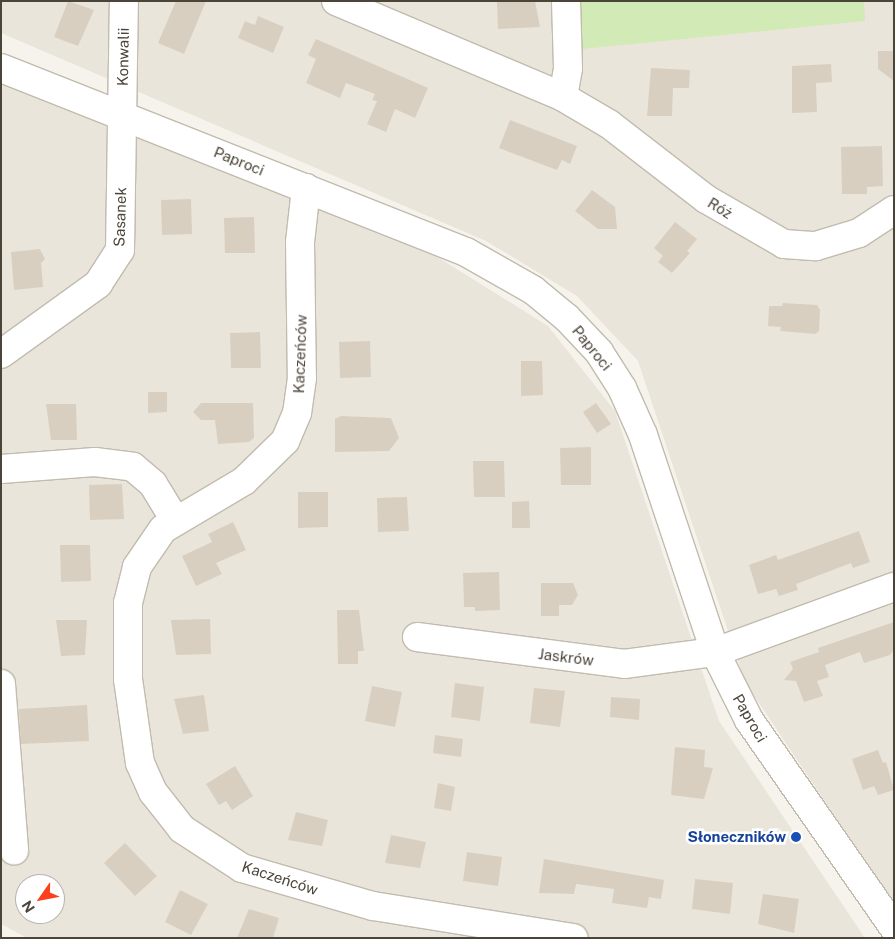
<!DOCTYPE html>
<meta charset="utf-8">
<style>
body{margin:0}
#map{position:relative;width:895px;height:939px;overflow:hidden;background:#f6f3ec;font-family:"Public Sans",sans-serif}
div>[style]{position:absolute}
.residential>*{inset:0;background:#eae5da}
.green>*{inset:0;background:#d2eab5}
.building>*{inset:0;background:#d8cfc1}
.roads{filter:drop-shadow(1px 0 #c2bbae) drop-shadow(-1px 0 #c2bbae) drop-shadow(0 1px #c2bbae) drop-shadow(0 -1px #c2bbae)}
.minor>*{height:28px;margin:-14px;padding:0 14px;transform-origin:14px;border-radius:14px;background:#fff}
.dots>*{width:14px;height:14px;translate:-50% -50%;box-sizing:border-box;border:2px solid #fff;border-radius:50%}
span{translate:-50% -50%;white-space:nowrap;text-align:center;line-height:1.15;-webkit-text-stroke:5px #fff;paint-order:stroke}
.street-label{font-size:15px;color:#4b4439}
.transit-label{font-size:15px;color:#164399;font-weight:700}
.right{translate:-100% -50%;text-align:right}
.frame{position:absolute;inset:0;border:2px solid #4b4439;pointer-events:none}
.north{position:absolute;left:15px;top:874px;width:50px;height:50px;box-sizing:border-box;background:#fff;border:1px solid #b7b4b0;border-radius:50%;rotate:237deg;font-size:14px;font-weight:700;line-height:20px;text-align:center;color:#4b4439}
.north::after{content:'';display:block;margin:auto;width:18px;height:22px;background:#fc3f1d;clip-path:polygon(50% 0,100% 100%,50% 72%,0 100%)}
</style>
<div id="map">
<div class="residential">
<div style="clip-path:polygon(1px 1px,894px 1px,894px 905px,745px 682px,638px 361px,577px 296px,486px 241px,1px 33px)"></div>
<div style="clip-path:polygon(evenodd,1px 79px,426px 250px,548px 326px,615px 411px,719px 721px,865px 938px,27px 938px,1px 924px,1px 79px,25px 884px,55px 884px,55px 914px,25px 914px,25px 884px)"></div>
</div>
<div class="green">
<div style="clip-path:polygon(580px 1px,864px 1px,865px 21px,582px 49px)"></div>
</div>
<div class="building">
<div style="clip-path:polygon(68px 1px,94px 10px,78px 46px,54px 37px)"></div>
<div style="clip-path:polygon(176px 1px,206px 1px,184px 54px,158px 43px)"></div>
<div style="clip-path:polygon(497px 1px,535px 1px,540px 27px,498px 29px)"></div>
<div style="clip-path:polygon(258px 16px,284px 27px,273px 53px,238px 38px,245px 21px,255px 25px)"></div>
<div style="clip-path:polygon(316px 39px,428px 88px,415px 118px,395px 109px,386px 132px,367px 124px,377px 101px,372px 100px,375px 94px,346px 83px,340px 98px,306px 83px,316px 59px,308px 55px)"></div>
<div style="clip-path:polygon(878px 51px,894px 51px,894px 81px,878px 69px)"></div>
<div style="clip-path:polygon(831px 64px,832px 82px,816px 83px,817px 112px,792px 113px,792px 66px)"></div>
<div style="clip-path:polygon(651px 68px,690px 70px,689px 88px,673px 88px,672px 116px,647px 116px)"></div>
<div style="clip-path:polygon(510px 120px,577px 146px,570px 164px,562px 160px,557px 170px,499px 148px)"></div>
<div style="clip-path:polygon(882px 146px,883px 186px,867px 187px,867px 194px,842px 194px,841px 147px)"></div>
<div style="clip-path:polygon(592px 190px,615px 207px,617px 229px,598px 229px,575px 211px)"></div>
<div style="clip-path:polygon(191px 199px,192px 234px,162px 235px,161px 200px)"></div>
<div style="clip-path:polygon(254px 217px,255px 253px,225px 253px,224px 218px)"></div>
<div style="clip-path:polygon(675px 222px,697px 239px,687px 251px,690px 253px,672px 273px,658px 262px,663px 256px,654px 248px)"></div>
<div style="clip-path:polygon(40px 249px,45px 259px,41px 263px,43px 287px,14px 290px,11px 252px)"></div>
<div style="clip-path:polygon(783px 303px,817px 305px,820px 310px,819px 331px,815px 334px,780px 331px,781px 327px,768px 326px,769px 306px,782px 306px)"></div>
<div style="clip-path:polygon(260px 332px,261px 368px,231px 368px,230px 333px)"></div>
<div style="clip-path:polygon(370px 341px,371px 377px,340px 378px,339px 342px)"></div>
<div style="clip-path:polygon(521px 361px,542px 361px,543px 395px,521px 396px)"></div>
<div style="clip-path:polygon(148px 392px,167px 392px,167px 412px,148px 413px)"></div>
<div style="clip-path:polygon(201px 403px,253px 403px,254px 438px,249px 442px,218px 444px,215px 420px,201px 420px,193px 412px)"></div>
<div style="clip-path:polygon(596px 403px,611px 424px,597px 433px,583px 412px)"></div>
<div style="clip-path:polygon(46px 404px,76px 404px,77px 440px,51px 440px)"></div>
<div style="clip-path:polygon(341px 416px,391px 418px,399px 438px,389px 451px,335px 452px,335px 419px)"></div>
<div style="clip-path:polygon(591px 447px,591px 485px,561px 485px,560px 448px)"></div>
<div style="clip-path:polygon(473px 461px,504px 461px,505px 497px,474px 497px)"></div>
<div style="clip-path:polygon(122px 484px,124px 519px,90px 520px,89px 485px)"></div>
<div style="clip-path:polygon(298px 492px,328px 492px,328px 527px,298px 528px)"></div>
<div style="clip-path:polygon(407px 497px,409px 531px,378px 532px,377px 498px)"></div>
<div style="clip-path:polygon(529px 501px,530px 528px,512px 528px,512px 502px)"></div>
<div style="clip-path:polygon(233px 522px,246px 550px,216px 563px,222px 574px,196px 586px,182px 556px,212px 542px,208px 534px)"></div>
<div style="clip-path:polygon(859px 531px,870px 562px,853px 568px,851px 563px,796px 584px,798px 590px,779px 596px,776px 589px,758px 594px,749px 565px,776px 555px,778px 560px)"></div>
<div style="clip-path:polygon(60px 545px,90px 545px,91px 581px,61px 582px)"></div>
<div style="clip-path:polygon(499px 572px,500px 610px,475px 611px,475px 607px,464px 607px,463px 573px)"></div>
<div style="clip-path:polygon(541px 583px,573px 583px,578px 595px,572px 605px,559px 605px,559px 616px,541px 616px)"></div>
<div style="clip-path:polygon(337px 610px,359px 610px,364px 651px,358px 651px,358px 664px,338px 664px)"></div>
<div style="clip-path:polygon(210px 619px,211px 654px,176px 655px,171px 620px)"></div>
<div style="clip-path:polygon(56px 620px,87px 620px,85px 655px,61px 656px)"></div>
<div style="clip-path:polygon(894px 622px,894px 650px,890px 655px,864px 663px,860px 652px,825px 665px,829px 677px,817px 681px,823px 696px,804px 702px,796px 681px,784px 680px,793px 669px,790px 662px,819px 652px,818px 648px)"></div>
<div style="clip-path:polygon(455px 683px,484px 687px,480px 721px,451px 717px)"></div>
<div style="clip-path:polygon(372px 686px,402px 692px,395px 727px,365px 721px)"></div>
<div style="clip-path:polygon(534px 688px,565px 691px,560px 727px,530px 723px)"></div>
<div style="clip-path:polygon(204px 695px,209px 731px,183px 734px,174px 699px)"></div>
<div style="clip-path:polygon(611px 697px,640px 699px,639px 720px,610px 717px)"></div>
<div style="clip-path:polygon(87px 705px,89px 741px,21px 744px,19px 709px)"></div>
<div style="clip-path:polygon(435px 735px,463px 739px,461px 757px,433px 753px)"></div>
<div style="clip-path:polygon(675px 747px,705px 750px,704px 767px,713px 768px,704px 799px,671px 795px)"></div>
<div style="clip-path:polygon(878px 750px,883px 763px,886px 762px,894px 790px,878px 795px,874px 786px,863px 790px,852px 759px)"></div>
<div style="clip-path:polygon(235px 766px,253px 796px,232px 810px,226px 801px,219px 805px,206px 784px)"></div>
<div style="clip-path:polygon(438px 783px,455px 787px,451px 811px,434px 808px)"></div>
<div style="clip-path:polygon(296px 812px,328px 820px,322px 846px,288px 840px)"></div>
<div style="clip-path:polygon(391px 835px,426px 842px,420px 868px,385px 863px)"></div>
<div style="clip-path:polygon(125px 843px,157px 876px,135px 896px,104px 863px)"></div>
<div style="clip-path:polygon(467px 852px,502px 857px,498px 886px,463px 881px)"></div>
<div style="clip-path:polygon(544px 859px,664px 880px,661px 899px,649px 897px,647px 908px,612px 903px,614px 889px,576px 884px,574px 894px,539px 893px)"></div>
<div style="clip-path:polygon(695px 879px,733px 883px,730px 914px,692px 909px)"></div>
<div style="clip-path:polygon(180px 890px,208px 904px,191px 935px,165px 922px)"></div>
<div style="clip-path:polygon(763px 894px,799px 899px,794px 933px,758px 924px)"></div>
<div style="clip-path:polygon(249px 909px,279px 918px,273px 938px,237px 938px)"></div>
</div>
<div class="roads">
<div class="minor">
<div style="left:336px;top:1px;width:246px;rotate:22.9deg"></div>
<div style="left:563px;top:97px;width:53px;rotate:30.4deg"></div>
<div style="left:609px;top:124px;width:123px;rotate:37.7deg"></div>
<div style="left:706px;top:199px;width:90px;rotate:30deg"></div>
<div style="left:784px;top:244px;width:32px;rotate:4deg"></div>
<div style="left:816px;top:246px;width:45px;rotate:-16.8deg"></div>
<div style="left:859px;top:233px;width:42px;rotate:-33.3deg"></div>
<div style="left:1px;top:68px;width:500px;rotate:21.59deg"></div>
<div style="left:466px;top:252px;width:77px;rotate:29.6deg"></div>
<div style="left:533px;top:290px;width:44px;rotate:39.5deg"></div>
<div style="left:567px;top:318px;width:47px;rotate:46.7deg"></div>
<div style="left:599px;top:352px;width:43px;rotate:57.4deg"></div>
<div style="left:622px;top:388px;width:51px;rotate:65.9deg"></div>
<div style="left:643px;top:435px;width:229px;rotate:71.6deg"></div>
<div style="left:715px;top:652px;width:76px;rotate:63.4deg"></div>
<div style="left:749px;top:720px;width:254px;rotate:55.1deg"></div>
<div style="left:563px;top:97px;width:29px;rotate:-80deg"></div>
<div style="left:568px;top:68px;width:67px;rotate:-91.7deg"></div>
<div style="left:306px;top:188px;width:54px;rotate:96.3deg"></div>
<div style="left:300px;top:242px;width:136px;rotate:89.2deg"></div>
<div style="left:302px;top:378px;width:35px;rotate:98deg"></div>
<div style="left:297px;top:413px;width:30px;rotate:113deg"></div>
<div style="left:285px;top:441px;width:57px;rotate:135.7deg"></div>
<div style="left:244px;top:481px;width:94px;rotate:149.3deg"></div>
<div style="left:163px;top:529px;width:46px;rotate:124.4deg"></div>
<div style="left:137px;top:567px;width:37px;rotate:104deg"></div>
<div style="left:128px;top:603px;width:76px;rotate:90deg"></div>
<div style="left:128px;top:679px;width:85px;rotate:81.9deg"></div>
<div style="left:140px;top:763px;width:32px;rotate:66deg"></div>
<div style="left:153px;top:792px;width:47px;rotate:51.9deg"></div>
<div style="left:182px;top:829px;width:72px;rotate:33deg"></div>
<div style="left:242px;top:868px;width:136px;rotate:16.2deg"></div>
<div style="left:373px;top:906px;width:203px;rotate:9.1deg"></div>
<div style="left:1px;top:354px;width:120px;rotate:-35.8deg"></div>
<div style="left:98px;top:284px;width:40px;rotate:-57.1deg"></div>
<div style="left:120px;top:250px;width:249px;rotate:-89.1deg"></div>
<div style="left:1px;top:469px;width:94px;rotate:-4.3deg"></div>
<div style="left:95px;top:462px;width:38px;rotate:7deg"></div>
<div style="left:133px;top:467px;width:26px;rotate:40deg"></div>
<div style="left:153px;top:484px;width:42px;rotate:58.6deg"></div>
<div style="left:417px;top:637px;width:209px;rotate:7.4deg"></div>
<div style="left:624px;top:664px;width:92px;rotate:-7.5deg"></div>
<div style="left:715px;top:652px;width:190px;rotate:-20deg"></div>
<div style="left:1px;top:684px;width:167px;rotate:85.5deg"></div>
</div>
</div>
<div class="dots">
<div style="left:796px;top:837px;background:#1a4fb4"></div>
</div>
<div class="street-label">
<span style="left:123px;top:57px;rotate:-89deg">Konwalii</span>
<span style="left:239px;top:161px;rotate:22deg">Paproci</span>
<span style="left:720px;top:208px;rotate:32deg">Róż</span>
<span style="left:120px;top:217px;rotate:-88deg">Sasanek</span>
<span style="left:592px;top:348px;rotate:51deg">Paproci</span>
<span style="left:300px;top:354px;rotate:-88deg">Kaczeńców</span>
<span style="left:566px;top:657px;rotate:7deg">Jaskrów</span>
<span style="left:750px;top:718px;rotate:60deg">Paproci</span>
<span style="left:280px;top:878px;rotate:18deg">Kaczeńców</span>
</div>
<div class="transit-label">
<span class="right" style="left:786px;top:837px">Słoneczników</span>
</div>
<div class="frame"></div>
<div class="north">N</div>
</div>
